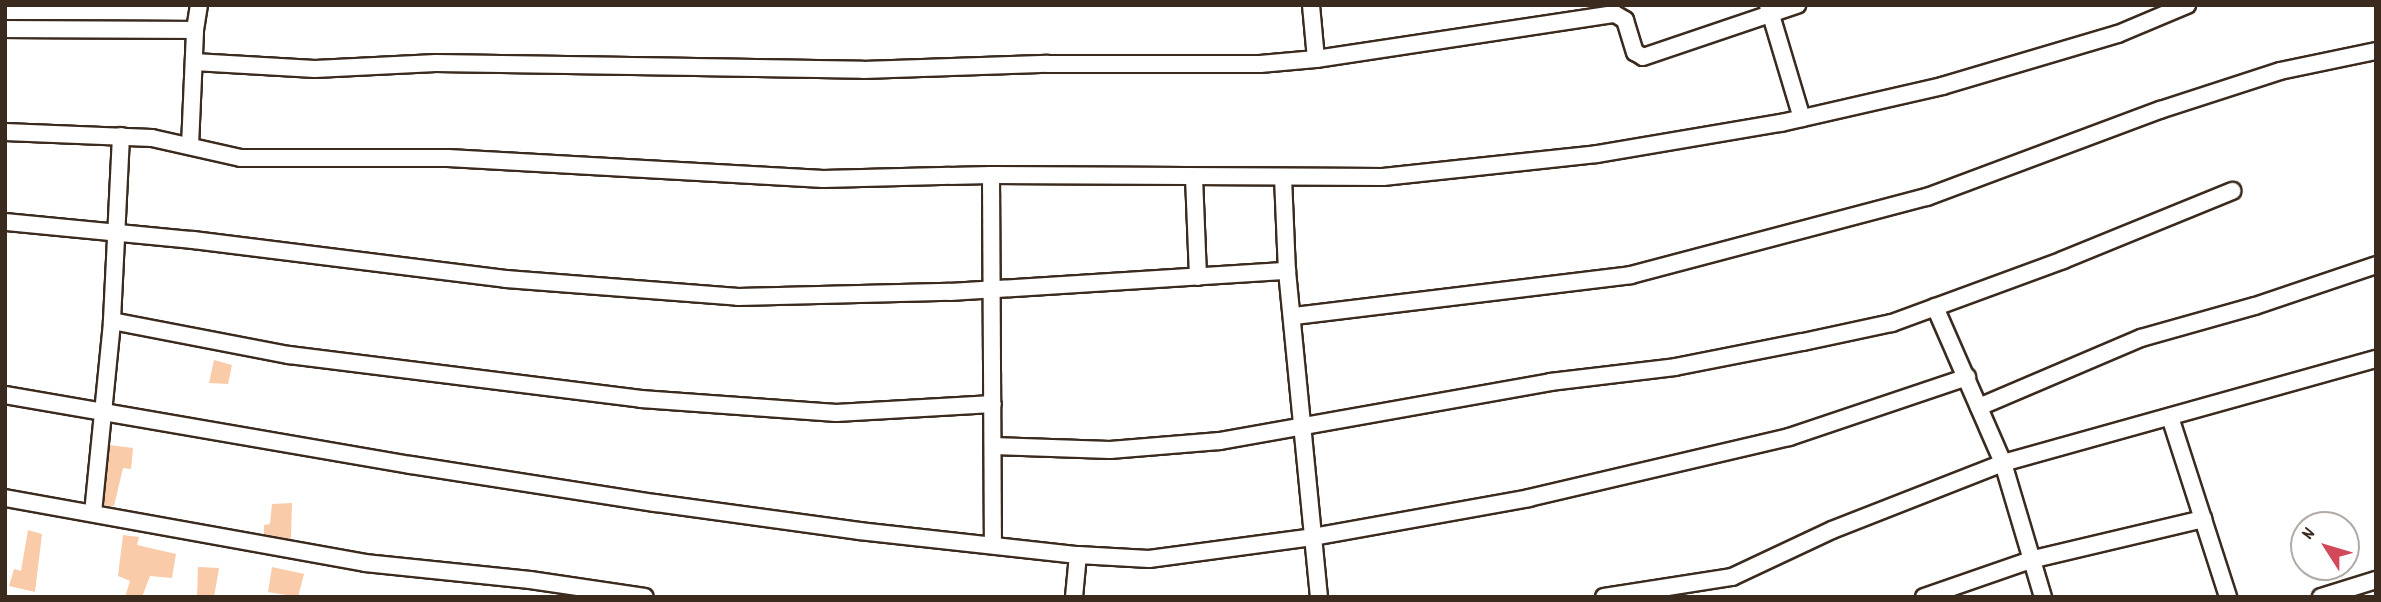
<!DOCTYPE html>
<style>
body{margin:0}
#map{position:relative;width:2381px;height:602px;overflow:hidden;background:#fff;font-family:Dekko,sans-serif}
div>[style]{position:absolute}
.building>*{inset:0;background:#facba9}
.roads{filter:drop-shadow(2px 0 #3b2a1e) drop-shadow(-2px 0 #3b2a1e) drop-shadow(0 2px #3b2a1e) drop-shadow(0 -2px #3b2a1e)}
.minor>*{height:16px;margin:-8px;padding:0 8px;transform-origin:8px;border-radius:8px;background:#fff}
span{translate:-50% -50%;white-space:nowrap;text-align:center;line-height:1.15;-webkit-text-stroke:5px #fff;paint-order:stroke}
.frame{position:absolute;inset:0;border:7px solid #3b2a1e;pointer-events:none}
.north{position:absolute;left:2290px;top:511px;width:70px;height:70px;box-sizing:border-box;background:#fff;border:2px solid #b1aaa5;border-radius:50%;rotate:307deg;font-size:19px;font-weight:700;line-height:28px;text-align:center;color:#3b2a1e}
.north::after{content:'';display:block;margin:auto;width:24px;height:32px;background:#d1495b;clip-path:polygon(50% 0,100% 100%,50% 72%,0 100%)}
</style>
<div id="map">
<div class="building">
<div style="clip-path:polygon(214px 360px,232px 365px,228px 384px,209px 383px)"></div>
<div style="clip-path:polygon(110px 445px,133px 448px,131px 469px,123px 468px,114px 506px,110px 506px,104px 505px)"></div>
<div style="clip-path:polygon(292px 503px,291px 539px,264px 534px,264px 525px,270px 524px,272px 504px)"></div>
<div style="clip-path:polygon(28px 530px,42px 534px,35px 592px,9px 586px,14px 569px,21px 571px)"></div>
<div style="clip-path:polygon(123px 535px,139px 537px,137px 545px,176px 554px,172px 578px,150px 576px,142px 597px,125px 597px,130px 581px,118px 576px)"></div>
<div style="clip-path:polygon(198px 567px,219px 568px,214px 597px,197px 597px)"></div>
<div style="clip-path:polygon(272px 567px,304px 574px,298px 597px,268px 592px)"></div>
</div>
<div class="roads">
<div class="minor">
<div style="left:1311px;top:5px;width:54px;rotate:84.7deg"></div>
<div style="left:1768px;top:5px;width:118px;rotate:73.3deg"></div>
<div style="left:5px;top:29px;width:190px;rotate:0.3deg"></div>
<div style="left:194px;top:62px;width:121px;rotate:3.3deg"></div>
<div style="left:315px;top:69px;width:121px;rotate:-2.8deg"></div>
<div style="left:436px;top:63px;width:427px;rotate:0.9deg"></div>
<div style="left:863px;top:70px;width:185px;rotate:-1.9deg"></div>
<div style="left:1048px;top:64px;width:212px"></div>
<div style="left:1260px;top:64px;width:56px;rotate:-5.1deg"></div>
<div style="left:1316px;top:59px;width:302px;rotate:-8.6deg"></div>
<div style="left:1615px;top:14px;width:12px;rotate:31deg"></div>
<div style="left:1625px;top:20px;width:34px;rotate:73deg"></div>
<div style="left:1635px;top:52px;width:9px;rotate:32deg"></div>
<div style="left:1643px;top:57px;width:163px;rotate:-18.7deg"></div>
<div style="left:5px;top:132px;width:147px;rotate:2.3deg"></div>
<div style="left:152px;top:138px;width:91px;rotate:12.7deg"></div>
<div style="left:241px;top:158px;width:207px"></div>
<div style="left:448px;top:158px;width:376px;rotate:3.2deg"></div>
<div style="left:823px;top:179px;width:168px;rotate:-1.4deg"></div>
<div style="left:991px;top:175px;width:392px;rotate:0.3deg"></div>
<div style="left:1383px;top:177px;width:215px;rotate:-6.1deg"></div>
<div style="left:1597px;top:154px;width:187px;rotate:-9.6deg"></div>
<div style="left:1781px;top:123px;width:165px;rotate:-12.9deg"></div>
<div style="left:1942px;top:86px;width:184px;rotate:-16.5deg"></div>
<div style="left:2118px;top:34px;width:75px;rotate:-22.8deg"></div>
<div style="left:121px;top:136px;width:185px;rotate:92.8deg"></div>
<div style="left:112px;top:321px;width:180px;rotate:10.9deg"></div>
<div style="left:289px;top:355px;width:355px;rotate:7.1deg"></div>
<div style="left:641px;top:399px;width:196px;rotate:4.1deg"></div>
<div style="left:836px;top:413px;width:157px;rotate:-3.3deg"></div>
<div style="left:190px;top:146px;width:116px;rotate:-87.5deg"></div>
<div style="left:195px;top:30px;width:25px;rotate:-81deg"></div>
<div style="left:991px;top:175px;width:370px;rotate:89.7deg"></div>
<div style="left:1194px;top:177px;width:100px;rotate:87.7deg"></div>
<div style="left:1283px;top:177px;width:94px;rotate:87.6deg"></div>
<div style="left:1287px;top:271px;width:328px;rotate:84.4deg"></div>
<div style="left:5px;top:222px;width:189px;rotate:5.5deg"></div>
<div style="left:193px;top:240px;width:315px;rotate:7.1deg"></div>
<div style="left:506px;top:279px;width:233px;rotate:4.4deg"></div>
<div style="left:738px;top:297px;width:212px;rotate:-1.4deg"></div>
<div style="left:950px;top:292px;width:338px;rotate:-3.6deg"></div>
<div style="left:1935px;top:307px;width:170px;rotate:66.4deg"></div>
<div style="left:2003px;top:463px;width:140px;rotate:73.4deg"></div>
<div style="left:1294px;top:316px;width:339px;rotate:-6.9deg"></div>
<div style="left:1631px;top:275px;width:306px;rotate:-14.8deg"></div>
<div style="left:1927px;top:197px;width:249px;rotate:-20.5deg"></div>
<div style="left:2160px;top:110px;width:126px;rotate:-18deg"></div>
<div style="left:2280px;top:71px;width:98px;rotate:-11.8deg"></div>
<div style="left:5px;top:395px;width:412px;rotate:9.8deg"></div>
<div style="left:411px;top:465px;width:247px;rotate:8.9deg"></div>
<div style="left:655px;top:503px;width:206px;rotate:7.8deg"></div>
<div style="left:859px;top:531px;width:220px;rotate:6.3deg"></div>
<div style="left:1078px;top:555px;width:71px;rotate:3.2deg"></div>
<div style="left:1149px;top:559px;width:165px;rotate:-7.6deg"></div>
<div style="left:1313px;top:537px;width:219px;rotate:-10.2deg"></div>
<div style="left:1529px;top:498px;width:267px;rotate:-13.2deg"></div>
<div style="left:1789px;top:437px;width:188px;rotate:-18.6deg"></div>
<div style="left:1979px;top:407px;width:176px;rotate:-23.1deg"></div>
<div style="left:2141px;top:338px;width:118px;rotate:-15.7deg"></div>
<div style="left:2255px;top:306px;width:128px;rotate:-18.7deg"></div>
<div style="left:2170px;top:417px;width:189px;rotate:72.1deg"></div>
<div style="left:993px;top:446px;width:117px;rotate:2deg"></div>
<div style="left:1110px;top:450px;width:110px;rotate:-4.7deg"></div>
<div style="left:1220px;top:441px;width:335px;rotate:-10.1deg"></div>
<div style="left:1550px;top:382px;width:126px;rotate:-6.8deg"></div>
<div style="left:1675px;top:367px;width:130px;rotate:-11.1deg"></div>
<div style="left:1803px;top:342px;width:91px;rotate:-12.1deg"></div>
<div style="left:1892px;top:323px;width:182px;rotate:-20.2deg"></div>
<div style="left:2063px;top:260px;width:183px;rotate:-22.2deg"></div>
<div style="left:5px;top:498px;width:366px;rotate:10.2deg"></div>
<div style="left:365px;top:563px;width:166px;rotate:5.9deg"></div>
<div style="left:530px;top:580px;width:116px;rotate:8.4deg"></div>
<div style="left:93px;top:513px;width:193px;rotate:-84.3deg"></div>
<div style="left:1074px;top:597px;width:42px;rotate:-84.6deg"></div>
<div style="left:1604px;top:597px;width:130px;rotate:-8.9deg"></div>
<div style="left:1732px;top:577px;width:110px;rotate:-25.2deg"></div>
<div style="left:1832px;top:530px;width:184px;rotate:-21.4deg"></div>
<div style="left:2003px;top:463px;width:387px;rotate:-15.6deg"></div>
<div style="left:1924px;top:597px;width:116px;rotate:-19.1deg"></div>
<div style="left:2034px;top:559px;width:174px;rotate:-13.3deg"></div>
<div style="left:2321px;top:597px;width:58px;rotate:-17.2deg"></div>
</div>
</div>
<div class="frame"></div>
<div class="north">N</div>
</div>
